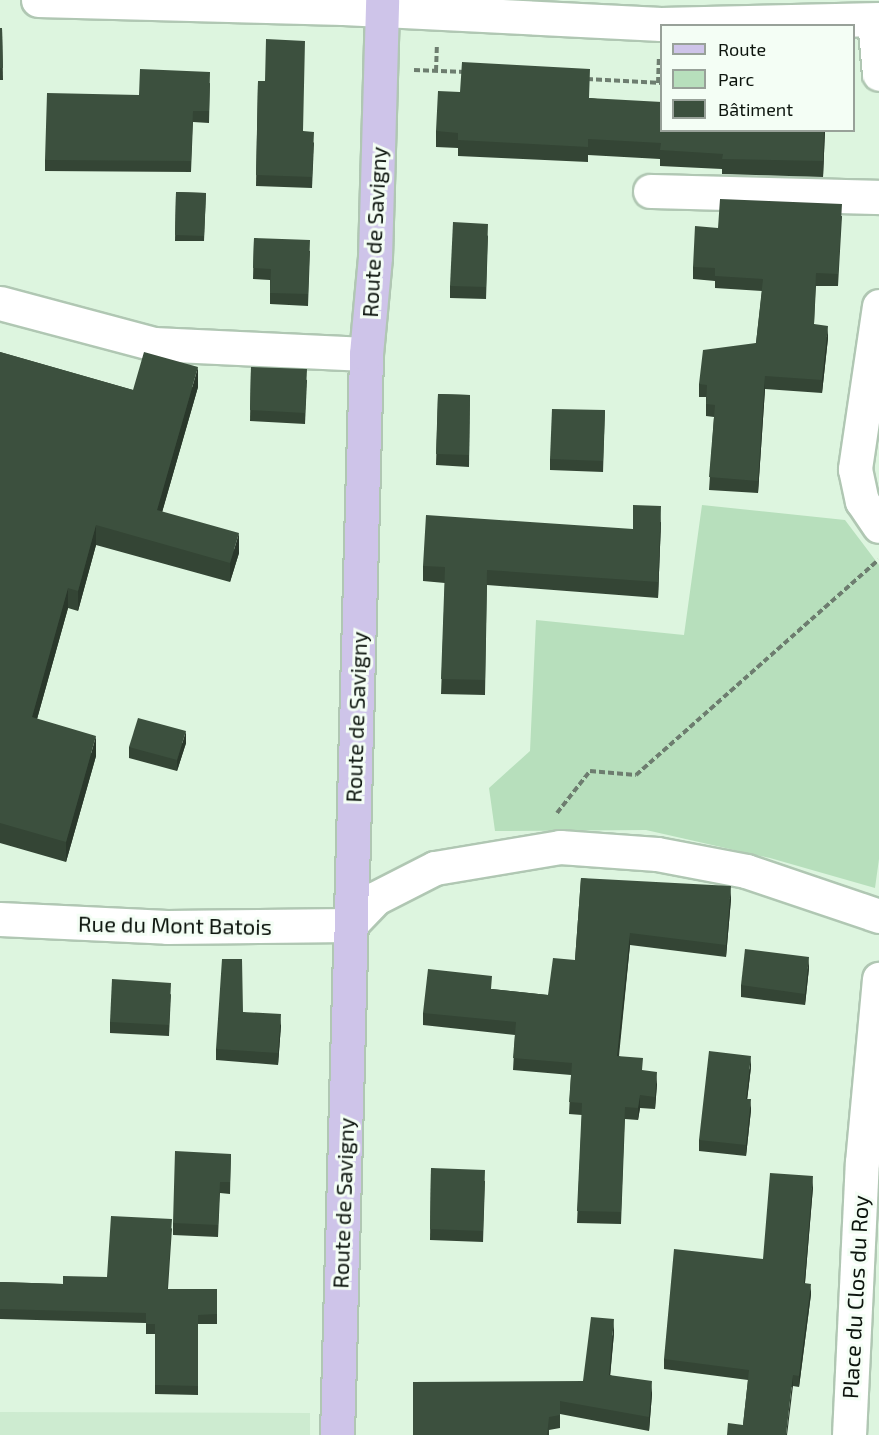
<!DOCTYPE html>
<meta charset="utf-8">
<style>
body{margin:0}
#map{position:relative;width:879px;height:1435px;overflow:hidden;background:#ddf5df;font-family:"Exo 2",sans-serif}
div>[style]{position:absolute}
.built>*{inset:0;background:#cdebd0}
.green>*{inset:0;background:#b7dfbc}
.path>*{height:4px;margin-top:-2px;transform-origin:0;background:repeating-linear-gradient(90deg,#6d7d6f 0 6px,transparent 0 9px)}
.roads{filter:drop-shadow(2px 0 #b0c7b3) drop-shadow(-2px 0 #b0c7b3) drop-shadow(0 2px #b0c7b3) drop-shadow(0 -2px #b0c7b3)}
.minor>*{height:33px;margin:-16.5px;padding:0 16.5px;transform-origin:16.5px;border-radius:16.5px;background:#fff}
.major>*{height:33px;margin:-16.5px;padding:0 16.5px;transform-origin:16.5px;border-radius:16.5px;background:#cec4e9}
.wall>*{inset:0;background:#344535}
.shaded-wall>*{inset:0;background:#2a382b}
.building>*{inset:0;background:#3c503e}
span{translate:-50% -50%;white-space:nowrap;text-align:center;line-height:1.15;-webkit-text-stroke:6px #f4fef5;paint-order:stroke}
.street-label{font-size:22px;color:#0d150e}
.legend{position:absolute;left:660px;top:24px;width:195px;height:108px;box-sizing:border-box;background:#f4fef5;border:2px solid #98a199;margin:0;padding:8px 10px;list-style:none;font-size:18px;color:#0d150e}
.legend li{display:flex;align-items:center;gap:12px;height:30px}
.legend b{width:30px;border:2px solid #98a199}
</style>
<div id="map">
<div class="built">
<div style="clip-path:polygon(0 1412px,310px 1413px,310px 1435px,0 1435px)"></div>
</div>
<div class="green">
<div style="clip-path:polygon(702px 505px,845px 520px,879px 565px,879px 859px,875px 888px,770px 858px,646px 830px,495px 831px,489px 788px,530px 751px,536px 620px,684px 635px)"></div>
</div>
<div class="path">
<div style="left:414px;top:70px;width:52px;rotate:2.2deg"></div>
<div style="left:436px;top:71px;width:25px;rotate:-88deg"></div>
<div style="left:587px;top:79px;width:75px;rotate:3.1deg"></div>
<div style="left:658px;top:83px;width:25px;rotate:-88deg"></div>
<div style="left:557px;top:813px;width:53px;rotate:-51.8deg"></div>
<div style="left:590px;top:771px;width:46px;rotate:5deg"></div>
<div style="left:636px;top:775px;width:324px;rotate:-41.6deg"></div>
</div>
<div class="roads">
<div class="minor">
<div style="left:38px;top:0;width:305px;rotate:1.5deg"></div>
<div style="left:343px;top:8px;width:318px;rotate:2.9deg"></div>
<div style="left:661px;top:24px;width:218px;rotate:-1.3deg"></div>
<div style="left:874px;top:20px;width:54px;rotate:84.7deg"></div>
<div style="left:650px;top:191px;width:229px;rotate:1.5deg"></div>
<div style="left:0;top:303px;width:159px;rotate:14.9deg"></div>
<div style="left:154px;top:344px;width:212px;rotate:2.7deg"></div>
<div style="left:879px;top:306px;width:165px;rotate:98.4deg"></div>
<div style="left:855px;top:469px;width:33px;rotate:78deg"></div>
<div style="left:862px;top:501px;width:30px;rotate:56deg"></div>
<div style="left:0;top:919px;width:167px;rotate:2.7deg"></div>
<div style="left:167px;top:927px;width:183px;rotate:-0.6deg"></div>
<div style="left:350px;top:925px;width:37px;rotate:-46deg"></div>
<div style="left:376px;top:898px;width:66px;rotate:-27deg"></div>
<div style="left:435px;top:868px;width:127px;rotate:-9.5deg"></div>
<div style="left:560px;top:847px;width:97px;rotate:4.1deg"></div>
<div style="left:657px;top:854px;width:91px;rotate:10.8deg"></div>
<div style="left:746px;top:871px;width:140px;rotate:18.7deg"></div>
<div style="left:849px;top:1435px;width:273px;rotate:-87.3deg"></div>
<div style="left:862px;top:1162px;width:184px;rotate:-84.7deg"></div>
</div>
<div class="major">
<div style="left:337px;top:1435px;width:1081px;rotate:-88.46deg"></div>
<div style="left:366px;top:354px;width:97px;rotate:-84.7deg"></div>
<div style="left:375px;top:257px;width:257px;rotate:-88.4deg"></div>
</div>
</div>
<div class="wall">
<div style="clip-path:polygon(0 28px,2px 28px,3px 80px,0 80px)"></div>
<div style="clip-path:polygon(258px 81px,314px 143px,312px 188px,256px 186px)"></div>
<div style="clip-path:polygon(210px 83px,209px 123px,193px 122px,191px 172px,45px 171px,45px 160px,139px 95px)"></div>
<div style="clip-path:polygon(590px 98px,825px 130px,823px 177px,722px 174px,722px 169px,660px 166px,660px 159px,588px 155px,588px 162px,458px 156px,458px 148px,436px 147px,436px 131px)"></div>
<div style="clip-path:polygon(176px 192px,206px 193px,204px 241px,175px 241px)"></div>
<div style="clip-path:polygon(842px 216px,838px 286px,816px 286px,814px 324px,828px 338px,822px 393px,765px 389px,758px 493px,709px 490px,714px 417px,706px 416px,706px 397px,699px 397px,699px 384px,756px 343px,762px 291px,715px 288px,715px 281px,693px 279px,693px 267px,718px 228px)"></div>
<div style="clip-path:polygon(488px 235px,486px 299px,450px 298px,450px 286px)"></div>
<div style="clip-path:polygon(254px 238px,310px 251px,308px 306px,270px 304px,270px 280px,253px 279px)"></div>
<div style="clip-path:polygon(0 352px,133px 390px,198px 387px,162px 512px,239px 553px,230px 582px,96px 545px,78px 611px,68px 608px,37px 719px,96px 756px,66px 862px,0 843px)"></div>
<div style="clip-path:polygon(251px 367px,307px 380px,305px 424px,250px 421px)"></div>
<div style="clip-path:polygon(438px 394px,470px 395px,469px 467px,436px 465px)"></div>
<div style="clip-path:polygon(605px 410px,603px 472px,550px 470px,550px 459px)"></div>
<div style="clip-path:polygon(661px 522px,658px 598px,487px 585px,485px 695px,441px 694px,445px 583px,423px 581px,423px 566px,633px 529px)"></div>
<div style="clip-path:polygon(186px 743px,177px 771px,129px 758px,129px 747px)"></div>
<div style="clip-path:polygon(581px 878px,731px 899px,726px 957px,630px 945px,619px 1056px,643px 1071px,657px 1084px,655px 1109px,640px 1108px,638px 1120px,625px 1119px,621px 1224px,577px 1223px,582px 1115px,569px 1114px,571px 1075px,513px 1070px,515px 1035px,423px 1025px,423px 1013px,492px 989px,548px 995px,575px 960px)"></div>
<div style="clip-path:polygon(809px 968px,805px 1005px,741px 997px,741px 985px)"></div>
<div style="clip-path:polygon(171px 994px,169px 1036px,110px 1033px,110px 1022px)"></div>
<div style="clip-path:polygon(243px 1012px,281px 1025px,278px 1065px,216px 1060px,216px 1049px)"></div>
<div style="clip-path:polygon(751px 1067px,747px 1099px,751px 1110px,746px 1156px,699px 1151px,699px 1140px)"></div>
<div style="clip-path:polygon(231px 1154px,230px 1194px,220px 1193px,218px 1237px,173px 1235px,173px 1223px)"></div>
<div style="clip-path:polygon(431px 1168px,485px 1181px,483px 1242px,430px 1240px)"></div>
<div style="clip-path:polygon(813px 1187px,805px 1283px,811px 1294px,799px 1387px,793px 1386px,743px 1425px,748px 1380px,664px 1369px,664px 1359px,763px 1259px)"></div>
<div style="clip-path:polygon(172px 1228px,168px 1289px,217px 1289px,217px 1324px,198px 1324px,198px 1395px,155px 1394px,155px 1334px,146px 1334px,146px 1323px,0 1319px,0 1282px,63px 1284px,107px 1277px)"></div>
<div style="clip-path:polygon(614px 1333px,610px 1375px,652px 1394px,649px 1431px,560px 1414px,560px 1428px,549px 1430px,549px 1435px,413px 1435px,583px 1381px)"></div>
</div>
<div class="shaded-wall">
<div style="clip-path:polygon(824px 130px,825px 130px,823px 177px,823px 161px)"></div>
<div style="clip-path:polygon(828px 326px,828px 338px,822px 393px,822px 380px)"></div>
<div style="clip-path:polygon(198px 367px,198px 387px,157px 530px,157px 510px)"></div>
<div style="clip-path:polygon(765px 376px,765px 389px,758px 493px,758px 481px)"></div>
<div style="clip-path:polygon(661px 506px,661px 522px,658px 598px,658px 582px)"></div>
<div style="clip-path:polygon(96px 525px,96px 545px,78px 611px,78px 591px)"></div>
<div style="clip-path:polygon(239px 533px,239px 553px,230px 582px,230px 563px)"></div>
<div style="clip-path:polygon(68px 588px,68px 608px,32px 737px,32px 717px)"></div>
<div style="clip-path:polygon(186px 731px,186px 743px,177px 771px,177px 760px)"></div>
<div style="clip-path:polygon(96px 736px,96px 756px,66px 862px,66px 842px)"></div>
<div style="clip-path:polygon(731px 886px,731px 899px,726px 957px,726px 945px)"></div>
<div style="clip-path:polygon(630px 933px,630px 945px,617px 1068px,617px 1056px)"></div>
<div style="clip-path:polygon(809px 957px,809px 968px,805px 1005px,805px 994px)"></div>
<div style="clip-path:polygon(281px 1014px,281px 1025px,278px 1065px,278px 1053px)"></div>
<div style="clip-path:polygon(751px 1056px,751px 1067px,746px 1110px,746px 1099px)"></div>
<div style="clip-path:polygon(657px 1072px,657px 1084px,655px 1109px,655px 1097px)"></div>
<div style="clip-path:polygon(640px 1095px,640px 1108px,638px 1120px,638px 1108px)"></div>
<div style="clip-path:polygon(751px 1099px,751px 1110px,746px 1156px,746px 1145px)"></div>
<div style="clip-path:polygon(813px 1176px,813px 1187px,804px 1294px,804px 1283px)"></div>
<div style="clip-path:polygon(811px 1284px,811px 1294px,799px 1387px,799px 1376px)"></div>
<div style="clip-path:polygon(614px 1319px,614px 1333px,609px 1389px,609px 1375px)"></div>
<div style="clip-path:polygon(793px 1375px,793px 1386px,787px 1435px,786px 1435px)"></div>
<div style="clip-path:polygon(652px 1381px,652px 1394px,649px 1431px,649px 1417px)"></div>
</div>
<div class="building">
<div style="clip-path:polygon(0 28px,2px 28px,3px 68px,0 68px)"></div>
<div style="clip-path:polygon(266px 39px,305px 41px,303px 131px,314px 132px,312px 177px,256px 175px,258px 81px,265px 81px)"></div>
<div style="clip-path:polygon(462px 62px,590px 69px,589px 98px,662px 102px,662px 130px,824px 130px,823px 161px,722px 159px,723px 154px,660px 150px,661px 143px,588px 139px,588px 147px,458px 140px,458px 133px,436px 131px,438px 91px,460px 92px)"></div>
<div style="clip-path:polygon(140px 69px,210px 72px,209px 111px,193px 111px,191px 161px,45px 160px,47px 93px,139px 95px)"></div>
<div style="clip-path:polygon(176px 192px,206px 193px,204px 236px,175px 235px)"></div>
<div style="clip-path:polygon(720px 199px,842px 204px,838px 274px,816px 273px,814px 324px,828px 326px,822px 380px,765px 376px,758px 481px,709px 477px,715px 405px,706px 404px,707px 385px,699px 384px,703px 350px,756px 343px,763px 279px,715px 276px,715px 268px,693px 267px,695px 226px,718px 228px)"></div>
<div style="clip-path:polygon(453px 222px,488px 224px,486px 287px,450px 286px)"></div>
<div style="clip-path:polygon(254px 238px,310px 240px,308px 294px,270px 293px,271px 269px,253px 268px)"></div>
<div style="clip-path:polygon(0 352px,133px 390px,144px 352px,198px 367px,157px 510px,239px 533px,230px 563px,96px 525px,78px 591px,68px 588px,32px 717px,96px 736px,66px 842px,0 823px)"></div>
<div style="clip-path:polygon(251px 367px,307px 369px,305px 413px,250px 410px)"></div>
<div style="clip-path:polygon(438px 394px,470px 395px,469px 455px,436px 454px)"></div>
<div style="clip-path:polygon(552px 409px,605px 410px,603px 461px,550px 459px)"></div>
<div style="clip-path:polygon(633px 505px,661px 506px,658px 582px,487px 570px,485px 680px,441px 679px,445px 567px,423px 566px,426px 515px,633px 529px)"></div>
<div style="clip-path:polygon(138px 718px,186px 731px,177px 760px,129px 747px)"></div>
<div style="clip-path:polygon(581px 878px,731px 886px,726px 945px,630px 933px,617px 1056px,643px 1058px,642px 1070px,657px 1072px,655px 1097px,640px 1095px,638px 1108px,625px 1107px,621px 1212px,577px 1211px,582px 1103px,569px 1102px,572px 1063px,513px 1058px,516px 1022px,423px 1013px,428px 969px,492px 976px,491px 989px,548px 995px,553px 958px,575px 960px)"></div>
<div style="clip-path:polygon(745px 949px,809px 957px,805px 994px,741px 985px)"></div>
<div style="clip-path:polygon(222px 959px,242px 959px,243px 1012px,281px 1014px,278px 1053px,216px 1049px)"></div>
<div style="clip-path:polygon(112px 979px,171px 983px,169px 1025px,110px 1022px)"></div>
<div style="clip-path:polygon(709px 1051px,751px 1056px,746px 1099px,751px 1099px,746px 1145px,699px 1140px)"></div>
<div style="clip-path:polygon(175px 1151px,231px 1154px,230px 1182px,220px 1182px,218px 1225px,173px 1223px)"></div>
<div style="clip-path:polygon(431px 1168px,485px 1170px,483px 1231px,430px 1229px)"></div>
<div style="clip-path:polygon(770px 1173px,813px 1176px,804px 1283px,811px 1284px,799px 1376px,793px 1375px,786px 1435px,727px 1435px,728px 1423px,743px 1425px,749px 1370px,664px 1359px,674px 1249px,763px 1259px)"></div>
<div style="clip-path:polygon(111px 1216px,172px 1219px,167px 1289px,217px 1289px,217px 1314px,198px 1315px,198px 1386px,155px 1385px,155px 1324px,146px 1324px,146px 1313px,0 1309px,0 1282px,63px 1284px,63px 1276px,107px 1277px)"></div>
<div style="clip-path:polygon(591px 1317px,614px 1319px,609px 1375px,652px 1381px,649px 1417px,560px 1401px,560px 1415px,549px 1417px,547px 1435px,413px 1435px,413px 1382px,583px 1381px)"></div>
</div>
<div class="street-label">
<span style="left:374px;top:232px;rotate:-87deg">Route de Savigny</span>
<span style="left:356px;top:717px;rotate:-88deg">Route de Savigny</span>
<span style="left:175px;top:925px;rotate:1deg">Rue du Mont Batois</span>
<span style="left:343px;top:1203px;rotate:-88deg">Route de Savigny</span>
<span style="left:855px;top:1297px;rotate:-87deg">Place du Clos du Roy</span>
</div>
<ul class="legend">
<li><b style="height:8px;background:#cec4e9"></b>Route</li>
<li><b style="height:16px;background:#b7dfbc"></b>Parc</li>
<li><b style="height:16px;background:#3c503e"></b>Bâtiment</li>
</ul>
</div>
